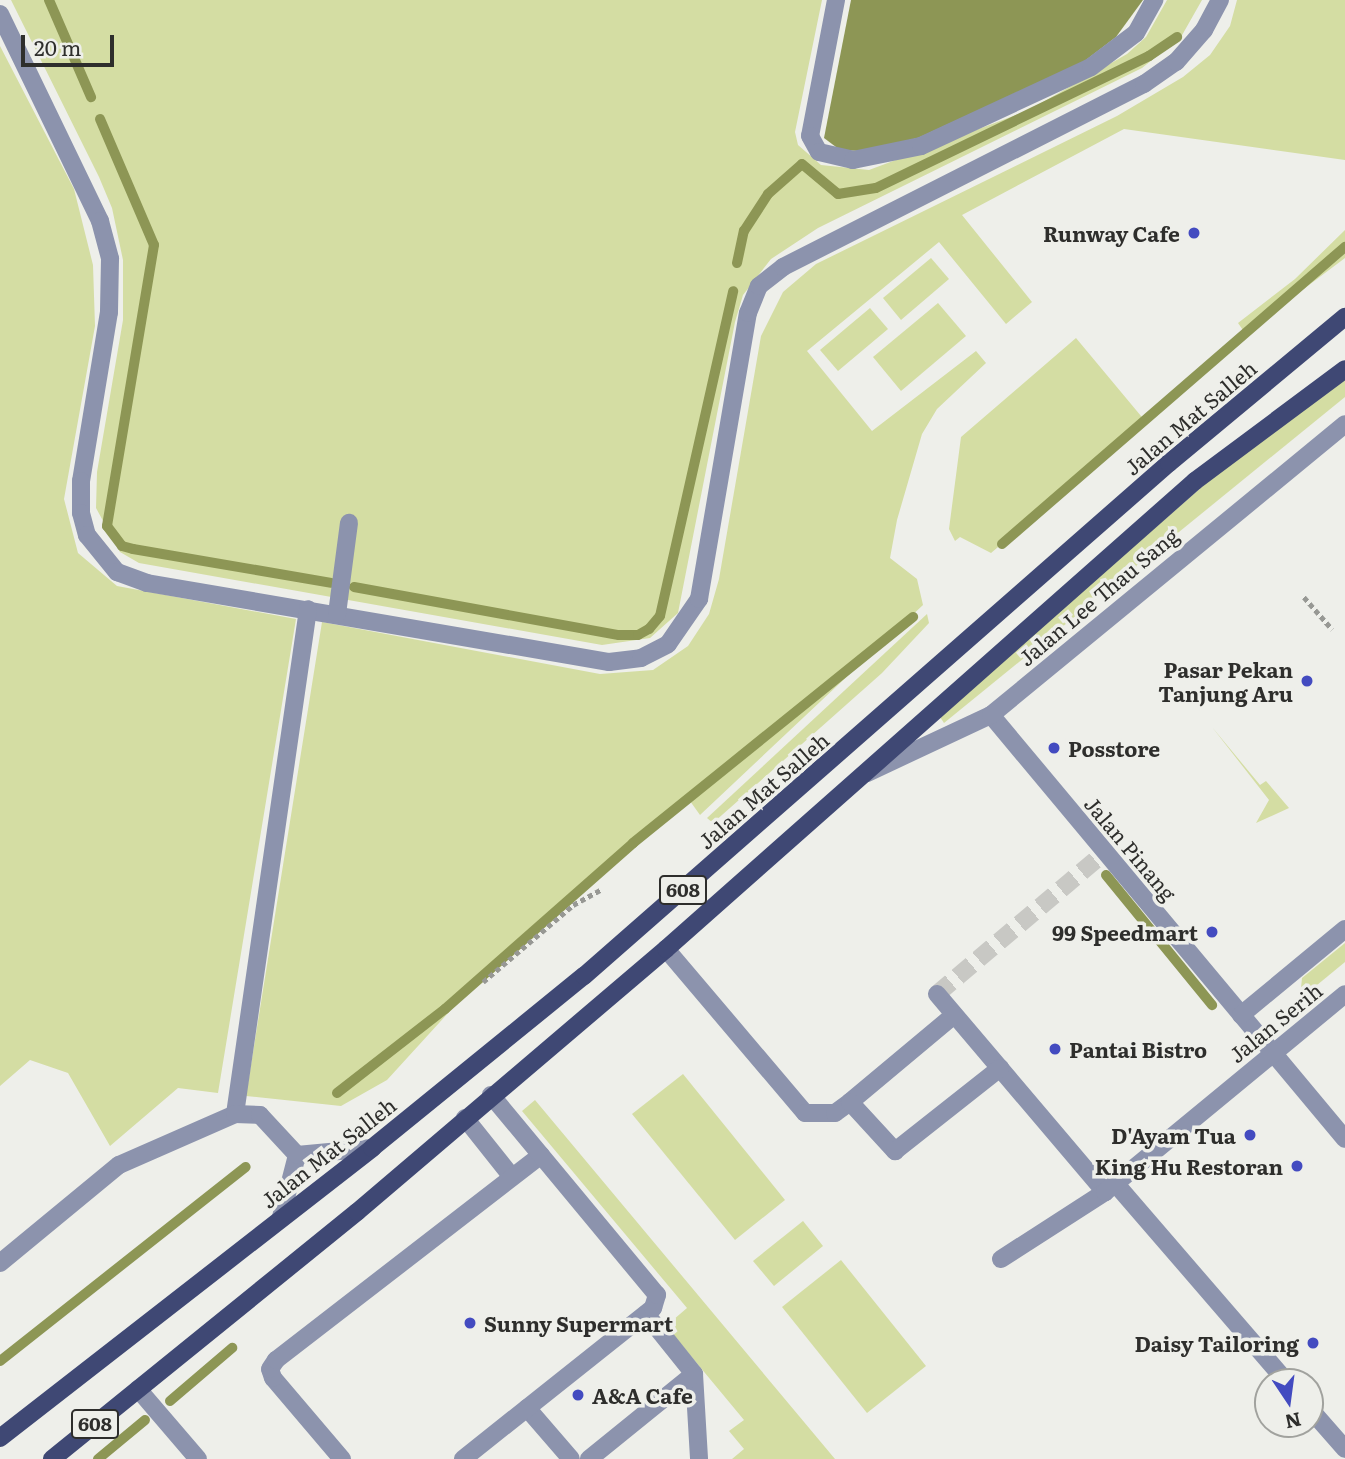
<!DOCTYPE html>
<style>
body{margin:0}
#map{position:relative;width:1345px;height:1459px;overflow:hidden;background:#eeefea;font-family:Literata,serif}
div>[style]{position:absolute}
.green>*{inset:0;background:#d4dda3}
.water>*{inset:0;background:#8d9655}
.stream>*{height:10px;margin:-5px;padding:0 5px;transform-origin:5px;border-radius:5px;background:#8d9655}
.minor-tunnel>*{height:18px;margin-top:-9px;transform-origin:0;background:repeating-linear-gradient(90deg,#c8c8c4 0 18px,transparent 0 27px)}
.path>*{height:4.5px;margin-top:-2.25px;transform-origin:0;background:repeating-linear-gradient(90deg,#979894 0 5px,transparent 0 8.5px)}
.minor>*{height:18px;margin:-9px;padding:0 9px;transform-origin:9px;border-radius:9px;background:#8c93ad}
.major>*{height:18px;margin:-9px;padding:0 9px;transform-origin:9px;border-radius:9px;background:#3f4874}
.dots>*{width:19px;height:19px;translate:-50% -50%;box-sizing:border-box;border:4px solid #eeefea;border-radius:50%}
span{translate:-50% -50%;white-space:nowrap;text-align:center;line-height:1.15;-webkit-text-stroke:7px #eeefea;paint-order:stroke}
.shield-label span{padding:2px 5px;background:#eeefea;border:2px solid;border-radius:5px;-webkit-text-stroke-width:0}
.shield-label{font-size:19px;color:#2e2e2c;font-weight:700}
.poi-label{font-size:21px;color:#2e2e2c;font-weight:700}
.right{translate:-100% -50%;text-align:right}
.left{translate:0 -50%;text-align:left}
.street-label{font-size:21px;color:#2e2e2c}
.north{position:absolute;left:1254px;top:1368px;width:70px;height:70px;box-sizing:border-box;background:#eeefea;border:2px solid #a1a29e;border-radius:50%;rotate:167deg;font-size:19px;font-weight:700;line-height:28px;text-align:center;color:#2e2e2c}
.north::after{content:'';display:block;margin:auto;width:24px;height:32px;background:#434bc0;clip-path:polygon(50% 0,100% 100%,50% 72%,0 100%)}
.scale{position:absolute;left:21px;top:35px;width:93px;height:32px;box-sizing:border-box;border:4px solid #2e2e2c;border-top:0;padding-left:9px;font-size:21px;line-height:24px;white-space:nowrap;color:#2e2e2c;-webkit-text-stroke:5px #eeefea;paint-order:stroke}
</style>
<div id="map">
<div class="green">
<div style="clip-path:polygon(11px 0,822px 0,795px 132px,798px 145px,821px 165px,869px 170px,1029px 110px,1127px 54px,1146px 37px,1167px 0,1202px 0,1181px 37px,1142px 68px,818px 228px,771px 259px,743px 295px,735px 322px,678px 613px,650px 638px,602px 645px,139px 563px,120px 552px,96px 508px,97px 472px,123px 320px,123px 260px,112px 208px,99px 177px)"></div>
<div style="clip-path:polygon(1237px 0,1345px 0,1345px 160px,1124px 129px,962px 215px,1032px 302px,1006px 324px,939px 242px,807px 351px,872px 431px,976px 351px,986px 363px,937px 409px,922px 434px,897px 520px,890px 558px,917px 579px,923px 605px,700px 815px,690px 801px,481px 977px,387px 1080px,341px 1106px,246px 1096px,322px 622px,600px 674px,653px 670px,688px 646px,709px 614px,719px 579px,761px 336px,783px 292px,816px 264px,1117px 116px,1183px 77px,1210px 55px,1230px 26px)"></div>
<div style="clip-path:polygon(0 46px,74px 189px,93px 265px,95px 326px,64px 499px,78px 553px,117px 586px,296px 619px,218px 1093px,178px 1088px,110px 1146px,68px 1073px,30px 1060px,0 1086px)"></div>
<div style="clip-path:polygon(1345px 230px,1345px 258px,1245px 333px,1238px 323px,1295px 279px)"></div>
<div style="clip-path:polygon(931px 258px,949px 279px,901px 320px,883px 298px)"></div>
<div style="clip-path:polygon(938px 303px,966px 336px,901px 391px,873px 357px)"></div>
<div style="clip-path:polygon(870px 308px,888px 329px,838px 371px,820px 350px)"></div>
<div style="clip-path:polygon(1076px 338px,1146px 422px,991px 553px,960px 537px,955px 541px,949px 529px,961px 437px)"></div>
<div style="clip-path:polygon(1345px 371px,1345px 397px,944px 723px,940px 717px,1000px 663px,1251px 444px)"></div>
<div style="clip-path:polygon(927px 614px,929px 623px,882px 673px,713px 823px,707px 818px)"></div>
<div style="clip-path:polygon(1212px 727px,1260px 785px,1266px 781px,1289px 808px,1256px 823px,1269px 800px)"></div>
<div style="clip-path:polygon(1345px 943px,1345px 962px,1311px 990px,1301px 988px,1302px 978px)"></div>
<div style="clip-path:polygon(683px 1074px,785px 1200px,735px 1240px,632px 1114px)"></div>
<div style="clip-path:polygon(535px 1100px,835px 1459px,732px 1459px,744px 1449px,729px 1431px,744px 1420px,666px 1326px,687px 1308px,522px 1111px)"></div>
<div style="clip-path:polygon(803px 1221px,823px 1246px,774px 1286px,753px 1261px)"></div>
<div style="clip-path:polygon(841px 1260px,926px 1366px,867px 1413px,782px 1307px)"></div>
</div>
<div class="water">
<div style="clip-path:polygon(851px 0,1143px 0,1116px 37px,1082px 63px,918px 138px,860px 151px,840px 150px,824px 138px)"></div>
</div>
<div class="stream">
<div style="left:49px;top:0;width:106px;rotate:66.6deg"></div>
<div style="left:100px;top:119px;width:137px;rotate:66.8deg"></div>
<div style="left:154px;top:245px;width:285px;rotate:99.5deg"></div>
<div style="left:107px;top:526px;width:25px;rotate:53deg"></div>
<div style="left:122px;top:546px;width:11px;rotate:15deg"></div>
<div style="left:133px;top:549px;width:201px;rotate:9.7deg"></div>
<div style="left:737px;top:263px;width:33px;rotate:-78deg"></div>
<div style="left:744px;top:231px;width:44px;rotate:-57deg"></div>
<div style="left:768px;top:194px;width:45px;rotate:-41.4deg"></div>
<div style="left:802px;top:164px;width:47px;rotate:39.8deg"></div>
<div style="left:838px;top:194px;width:38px;rotate:-9deg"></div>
<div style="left:876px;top:188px;width:303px;rotate:-25.8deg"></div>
<div style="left:1149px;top:56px;width:34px;rotate:-34deg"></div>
<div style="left:1002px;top:544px;width:454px;rotate:-40.9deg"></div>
<div style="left:354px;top:587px;width:269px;rotate:10.3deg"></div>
<div style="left:619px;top:635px;width:19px"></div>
<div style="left:638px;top:635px;width:13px;rotate:-29deg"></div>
<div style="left:649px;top:629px;width:17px;rotate:-50deg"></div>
<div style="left:660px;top:616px;width:333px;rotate:-77.3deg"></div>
<div style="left:1106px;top:875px;width:168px;rotate:50.8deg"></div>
<div style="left:337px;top:1093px;width:137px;rotate:-37.9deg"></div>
<div style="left:445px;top:1009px;width:251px;rotate:-41.4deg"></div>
<div style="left:633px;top:843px;width:360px;rotate:-38.9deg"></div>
<div style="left:0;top:1361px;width:313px;rotate:-38.3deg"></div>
<div style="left:170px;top:1401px;width:82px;rotate:-40.5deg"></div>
<div style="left:98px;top:1459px;width:61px;rotate:-39.7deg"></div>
</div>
<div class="minor-tunnel">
<div style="left:937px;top:994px;width:220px;rotate:-40.2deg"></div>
</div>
<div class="path">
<div style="left:1304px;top:597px;width:43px;rotate:48.8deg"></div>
<div style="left:483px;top:982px;width:118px;rotate:-40.5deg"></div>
<div style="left:573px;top:905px;width:33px;rotate:-29deg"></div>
</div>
<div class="minor">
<div style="left:836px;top:0;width:138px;rotate:100.8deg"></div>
<div style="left:810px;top:136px;width:18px;rotate:61deg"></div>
<div style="left:819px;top:152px;width:35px;rotate:13deg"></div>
<div style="left:853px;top:160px;width:69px;rotate:-11.6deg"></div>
<div style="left:921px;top:146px;width:187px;rotate:-24.9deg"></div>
<div style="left:1091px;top:67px;width:56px;rotate:-37.1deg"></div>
<div style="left:1136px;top:33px;width:38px;rotate:-61deg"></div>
<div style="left:0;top:14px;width:230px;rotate:64.2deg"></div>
<div style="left:100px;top:221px;width:39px;rotate:75deg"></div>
<div style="left:110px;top:259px;width:53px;rotate:91.1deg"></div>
<div style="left:109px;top:312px;width:171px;rotate:99.4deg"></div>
<div style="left:81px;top:481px;width:32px;rotate:90deg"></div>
<div style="left:81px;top:513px;width:23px;rotate:75deg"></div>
<div style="left:87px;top:535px;width:48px;rotate:51deg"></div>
<div style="left:117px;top:572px;width:32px;rotate:20deg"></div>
<div style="left:147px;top:583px;width:469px;rotate:9.7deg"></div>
<div style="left:609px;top:662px;width:32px;rotate:-7deg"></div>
<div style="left:641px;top:658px;width:30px;rotate:-27deg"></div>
<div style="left:668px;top:644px;width:55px;rotate:-55.4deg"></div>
<div style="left:699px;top:599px;width:290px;rotate:-80.3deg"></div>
<div style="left:748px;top:313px;width:29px;rotate:-68deg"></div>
<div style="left:759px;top:286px;width:31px;rotate:-38deg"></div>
<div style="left:783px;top:267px;width:405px;rotate:-26.9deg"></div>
<div style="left:1144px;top:84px;width:39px;rotate:-35deg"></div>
<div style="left:1176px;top:62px;width:43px;rotate:-48.8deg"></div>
<div style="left:1204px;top:30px;width:34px;rotate:-62deg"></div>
<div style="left:337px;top:614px;width:92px;rotate:-82.5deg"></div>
<div style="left:991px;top:715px;width:552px;rotate:50.14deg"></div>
<div style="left:867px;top:773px;width:137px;rotate:-25.1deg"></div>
<div style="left:991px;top:715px;width:458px;rotate:-39.4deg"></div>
<div style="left:666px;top:949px;width:215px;rotate:49.7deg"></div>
<div style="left:805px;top:1113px;width:30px"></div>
<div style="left:835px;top:1113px;width:19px;rotate:-36deg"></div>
<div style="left:937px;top:994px;width:260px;rotate:49.7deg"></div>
<div style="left:954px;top:1015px;width:136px;rotate:140.1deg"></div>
<div style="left:850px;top:1102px;width:67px;rotate:47.4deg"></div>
<div style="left:895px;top:1151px;width:134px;rotate:-38.3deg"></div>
<div style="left:1241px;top:1015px;width:135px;rotate:-39.6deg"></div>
<div style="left:235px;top:1114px;width:510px;rotate:-81.77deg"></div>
<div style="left:465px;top:1118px;width:75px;rotate:51.5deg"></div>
<div style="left:297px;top:1155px;width:75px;rotate:-5.3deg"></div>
<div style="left:1115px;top:1183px;width:263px;rotate:49.2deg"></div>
<div style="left:281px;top:1217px;width:64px;rotate:-75.5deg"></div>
<div style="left:1001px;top:1259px;width:124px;rotate:-32.8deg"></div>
<div style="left:1105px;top:1192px;width:311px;rotate:-39.5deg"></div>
<div style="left:0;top:1263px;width:154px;rotate:-39.5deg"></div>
<div style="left:119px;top:1165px;width:127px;rotate:-23.7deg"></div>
<div style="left:235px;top:1114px;width:25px;rotate:2deg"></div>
<div style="left:260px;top:1115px;width:54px;rotate:47.2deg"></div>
<div style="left:646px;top:1314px;width:77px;rotate:51.3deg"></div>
<div style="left:694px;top:1374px;width:85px;rotate:86.6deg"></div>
<div style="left:138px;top:1389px;width:92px;rotate:49.4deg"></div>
<div style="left:527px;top:1408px;width:67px;rotate:49.2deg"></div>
<div style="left:1310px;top:1409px;width:53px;rotate:48.8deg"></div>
<div style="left:342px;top:1459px;width:106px;rotate:-130.4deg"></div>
<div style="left:273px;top:1378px;width:9px;rotate:-108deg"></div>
<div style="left:270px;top:1369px;width:11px;rotate:-56deg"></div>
<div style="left:276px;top:1360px;width:335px;rotate:-37.7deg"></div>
<div style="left:463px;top:1459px;width:243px;rotate:-38.5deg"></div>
<div style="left:653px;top:1308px;width:14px;rotate:-73deg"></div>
<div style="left:657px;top:1295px;width:260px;rotate:-129.7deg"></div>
<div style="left:589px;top:1459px;width:135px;rotate:-39deg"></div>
</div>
<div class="major">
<div style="left:0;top:1438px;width:472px;rotate:-37.9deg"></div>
<div style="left:372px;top:1148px;width:273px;rotate:-39.1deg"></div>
<div style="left:584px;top:976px;width:778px;rotate:-41.25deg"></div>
<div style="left:1169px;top:463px;width:229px;rotate:-39.7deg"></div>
<div style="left:52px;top:1459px;width:392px;rotate:-39deg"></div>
<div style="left:357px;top:1212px;width:406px;rotate:-40.4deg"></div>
<div style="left:666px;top:949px;width:706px;rotate:-41.5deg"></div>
<div style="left:1195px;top:481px;width:187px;rotate:-36.7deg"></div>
</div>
<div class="dots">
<div style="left:1194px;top:233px;background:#434bc0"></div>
<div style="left:1307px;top:681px;background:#434bc0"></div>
<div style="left:1054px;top:748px;background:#434bc0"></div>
<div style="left:1212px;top:932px;background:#434bc0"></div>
<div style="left:1055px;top:1049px;background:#434bc0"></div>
<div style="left:1250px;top:1135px;background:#434bc0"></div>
<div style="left:1297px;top:1166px;background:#434bc0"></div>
<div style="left:470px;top:1323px;background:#434bc0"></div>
<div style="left:1313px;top:1343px;background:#434bc0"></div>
<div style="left:578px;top:1395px;background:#434bc0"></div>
</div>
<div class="shield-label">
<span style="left:683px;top:890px">608</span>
<span style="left:95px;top:1424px">608</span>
</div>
<div class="poi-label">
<span class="right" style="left:1180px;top:233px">Runway Cafe</span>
<span class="right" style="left:1293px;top:681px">Pasar Pekan<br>Tanjung Aru</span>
<span class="left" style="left:1068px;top:748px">Posstore</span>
<span class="right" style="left:1198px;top:932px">99 Speedmart</span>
<span class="left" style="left:1069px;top:1049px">Pantai Bistro</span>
<span class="right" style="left:1236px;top:1135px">D'Ayam Tua</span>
<span class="right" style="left:1283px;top:1166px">King Hu Restoran</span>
<span class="left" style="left:484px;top:1323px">Sunny Supermart</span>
<span class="right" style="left:1299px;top:1343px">Daisy Tailoring</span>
<span class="left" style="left:592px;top:1395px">A&amp;A Cafe</span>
</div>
<div class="street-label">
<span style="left:1190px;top:417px;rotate:-40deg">Jalan Mat Salleh</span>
<span style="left:1098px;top:596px;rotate:-40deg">Jalan Lee Thau Sang</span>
<span style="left:763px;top:790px;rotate:-41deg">Jalan Mat Salleh</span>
<span style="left:1131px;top:848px;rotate:50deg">Jalan Pinang</span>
<span style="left:1275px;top:1022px;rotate:-39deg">Jalan Serih</span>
<span style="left:328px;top:1152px;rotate:-38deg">Jalan Mat Salleh</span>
</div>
<div class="north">N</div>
<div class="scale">20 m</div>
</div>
